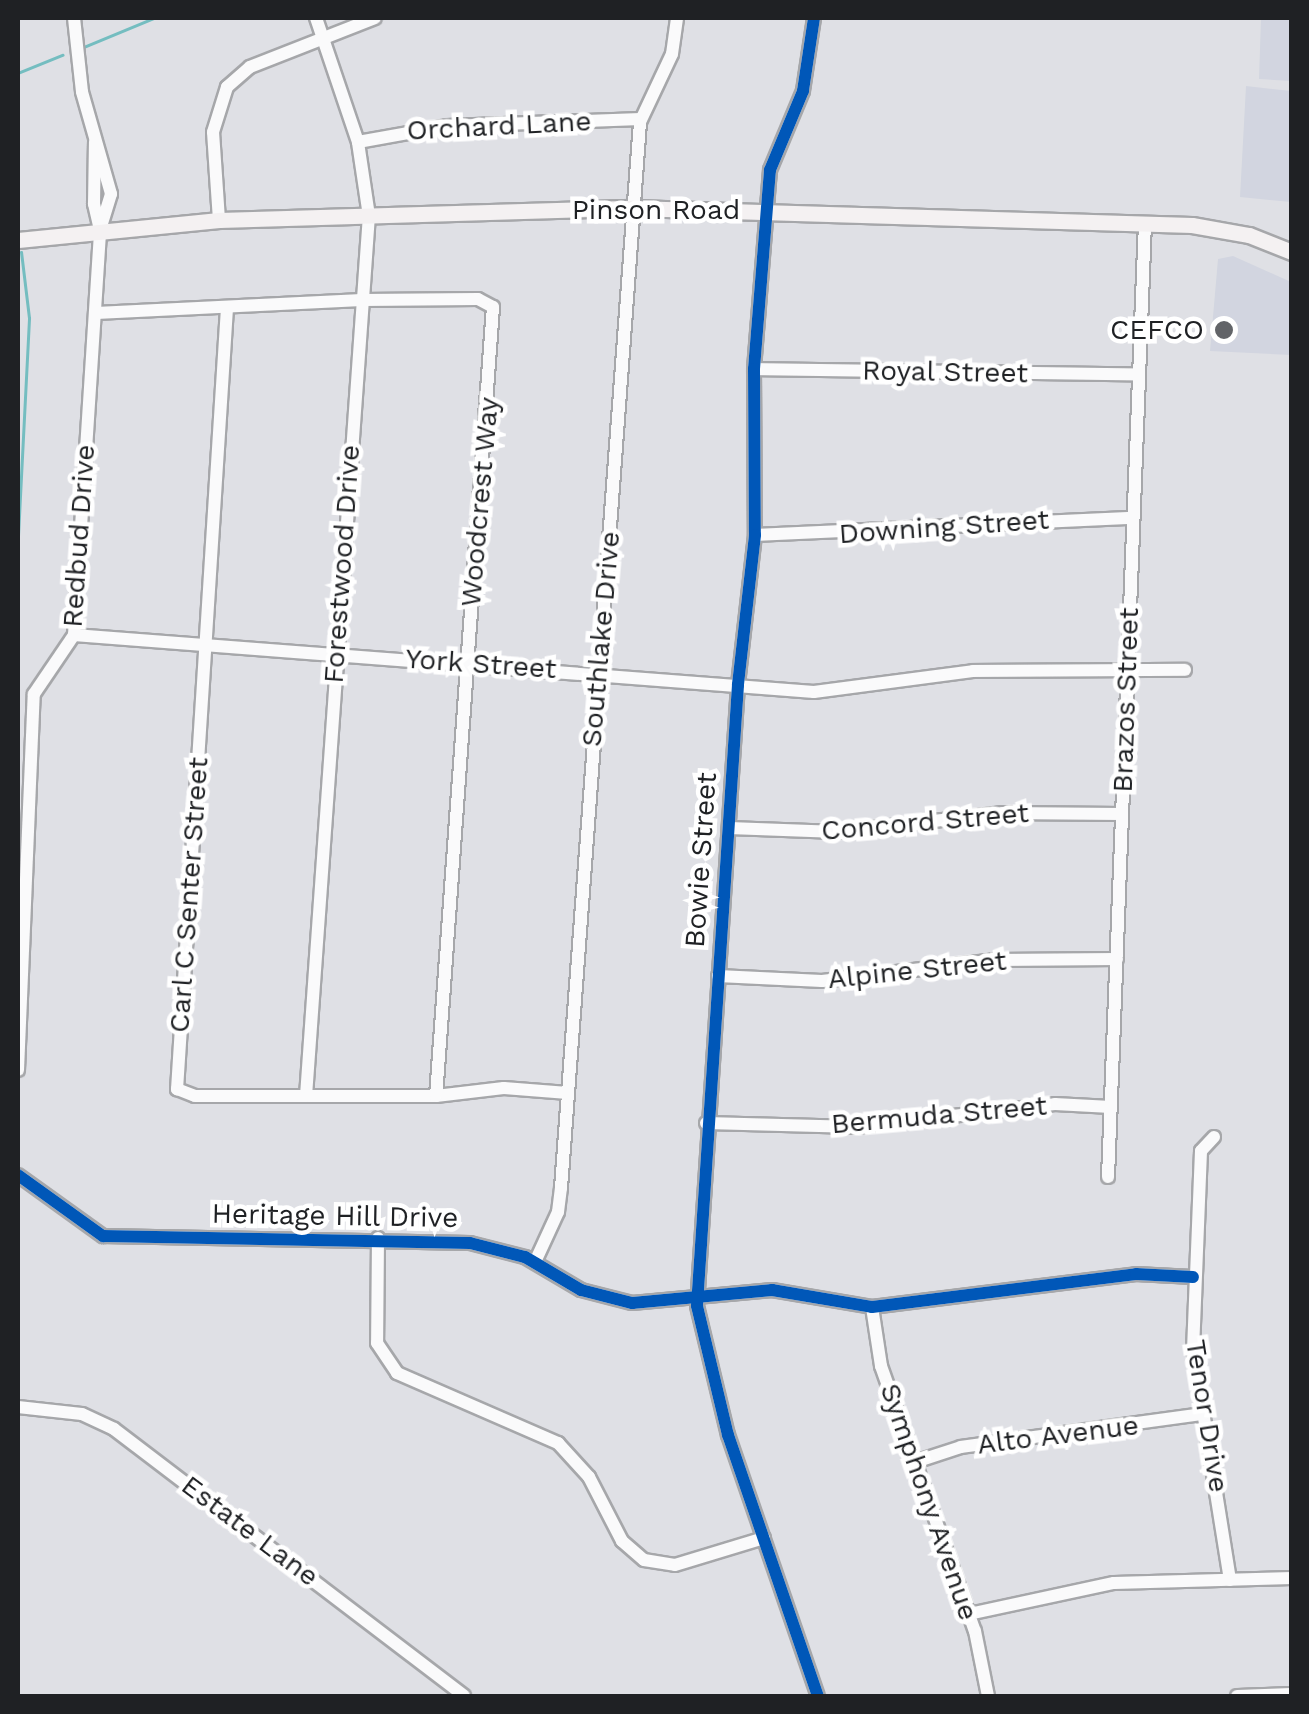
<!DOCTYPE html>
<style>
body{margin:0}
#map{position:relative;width:1309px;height:1714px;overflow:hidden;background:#dfe0e5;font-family:"Work Sans",sans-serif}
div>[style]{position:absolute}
.built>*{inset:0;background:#d2d5e0}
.stream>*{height:2.5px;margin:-1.25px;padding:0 1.25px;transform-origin:1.25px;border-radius:1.25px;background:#74bdc0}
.roads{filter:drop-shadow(2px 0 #a6a7aa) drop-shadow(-2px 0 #a6a7aa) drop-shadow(0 2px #a6a7aa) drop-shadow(0 -2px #a6a7aa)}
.minor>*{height:12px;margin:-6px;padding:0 6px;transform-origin:6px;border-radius:6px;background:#fafafb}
.major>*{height:15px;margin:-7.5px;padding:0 7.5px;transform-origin:7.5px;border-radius:7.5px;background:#f4f1f2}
.cycleway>*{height:12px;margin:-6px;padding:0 6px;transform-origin:6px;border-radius:6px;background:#0057b8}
.dots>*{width:28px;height:28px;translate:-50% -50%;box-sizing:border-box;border:5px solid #fff;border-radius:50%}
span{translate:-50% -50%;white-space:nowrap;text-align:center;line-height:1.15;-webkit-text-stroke:9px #fff;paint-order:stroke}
.street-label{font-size:28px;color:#1f2124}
.poi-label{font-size:28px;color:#1f2124}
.right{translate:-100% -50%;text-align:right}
.frame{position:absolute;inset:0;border:20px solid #1f2124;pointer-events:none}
</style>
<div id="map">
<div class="built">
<div style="clip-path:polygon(1261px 18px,1291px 18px,1291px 81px,1259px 79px)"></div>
<div style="clip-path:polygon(1246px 86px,1291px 91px,1291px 202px,1240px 197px)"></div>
<div style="clip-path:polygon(1233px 256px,1291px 282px,1291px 355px,1210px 351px,1218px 259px)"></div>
</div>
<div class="stream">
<div style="left:84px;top:47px;width:76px;rotate:-22.5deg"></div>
<div style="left:18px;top:73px;width:48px;rotate:-22.2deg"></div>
<div style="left:18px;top:536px;width:218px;rotate:-87.1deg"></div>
<div style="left:29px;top:318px;width:66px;rotate:-96.9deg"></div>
</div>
<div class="roads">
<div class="minor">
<div style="left:74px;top:18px;width:74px;rotate:83.8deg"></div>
<div style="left:82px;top:92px;width:106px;rotate:74.1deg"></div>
<div style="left:111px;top:194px;width:38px;rotate:107deg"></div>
<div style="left:814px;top:18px;width:74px;rotate:98.6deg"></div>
<div style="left:803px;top:91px;width:86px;rotate:112.7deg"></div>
<div style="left:770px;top:170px;width:200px;rotate:94.6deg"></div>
<div style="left:754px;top:369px;width:166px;rotate:89.7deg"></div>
<div style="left:755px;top:535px;width:151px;rotate:96.5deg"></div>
<div style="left:738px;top:685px;width:622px;rotate:93.78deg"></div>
<div style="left:697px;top:1306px;width:133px;rotate:76.5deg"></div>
<div style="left:728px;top:1435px;width:276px;rotate:71deg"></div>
<div style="left:358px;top:142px;width:90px;rotate:-10.2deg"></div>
<div style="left:447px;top:126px;width:194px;rotate:-2.1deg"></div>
<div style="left:219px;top:220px;width:88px;rotate:-93.9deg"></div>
<div style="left:213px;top:132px;width:47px;rotate:-72.7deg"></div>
<div style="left:227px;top:87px;width:30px;rotate:-41deg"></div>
<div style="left:250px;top:67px;width:134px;rotate:-21.4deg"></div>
<div style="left:227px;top:308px;width:783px;rotate:93.66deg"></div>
<div style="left:177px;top:1089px;width:19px;rotate:21deg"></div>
<div style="left:195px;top:1096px;width:241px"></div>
<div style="left:436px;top:1096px;width:68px;rotate:-6.7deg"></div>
<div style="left:504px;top:1088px;width:64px;rotate:4.5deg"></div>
<div style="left:96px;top:313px;width:266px;rotate:-2.8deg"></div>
<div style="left:362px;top:300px;width:116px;rotate:-0.5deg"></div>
<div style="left:478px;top:299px;width:17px;rotate:28deg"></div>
<div style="left:493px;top:307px;width:791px;rotate:94.13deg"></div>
<div style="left:754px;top:369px;width:381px;rotate:0.8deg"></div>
<div style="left:755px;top:535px;width:378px;rotate:-2.6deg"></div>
<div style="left:74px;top:635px;width:742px;rotate:4.4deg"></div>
<div style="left:814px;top:692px;width:160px;rotate:-7.5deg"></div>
<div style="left:973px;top:671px;width:212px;rotate:-0.3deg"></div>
<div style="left:729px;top:828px;width:109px;rotate:2.1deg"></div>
<div style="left:838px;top:832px;width:166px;rotate:-6.6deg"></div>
<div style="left:1003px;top:813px;width:118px;rotate:0.5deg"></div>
<div style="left:718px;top:976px;width:104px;rotate:2.8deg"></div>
<div style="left:822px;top:981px;width:175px;rotate:-6.9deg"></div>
<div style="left:996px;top:960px;width:121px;rotate:-0.5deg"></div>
<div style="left:18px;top:1070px;width:376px;rotate:-87.6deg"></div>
<div style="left:34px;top:694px;width:71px;rotate:-55.9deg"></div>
<div style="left:74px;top:635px;width:406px;rotate:-86.3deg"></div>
<div style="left:100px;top:230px;width:27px;rotate:-103deg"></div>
<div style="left:94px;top:204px;width:62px;rotate:-89.1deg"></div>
<div style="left:306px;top:1096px;width:882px;rotate:-85.91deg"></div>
<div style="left:369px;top:216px;width:75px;rotate:-98.5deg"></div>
<div style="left:358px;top:142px;width:131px;rotate:-108.7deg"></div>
<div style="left:706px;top:1123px;width:151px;rotate:1.5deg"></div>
<div style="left:857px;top:1127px;width:199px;rotate:-6.6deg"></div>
<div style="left:1055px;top:1104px;width:56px;rotate:3.1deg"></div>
<div style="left:1214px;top:1137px;width:19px;rotate:133deg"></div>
<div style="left:1201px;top:1151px;width:198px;rotate:92.3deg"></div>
<div style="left:1193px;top:1349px;width:234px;rotate:80.9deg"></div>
<div style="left:18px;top:1175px;width:105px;rotate:35.7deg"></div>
<div style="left:103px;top:1236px;width:367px;rotate:1.1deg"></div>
<div style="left:470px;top:1243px;width:57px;rotate:14.3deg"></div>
<div style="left:525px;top:1257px;width:65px;rotate:30.5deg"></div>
<div style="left:581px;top:1290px;width:53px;rotate:14.3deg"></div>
<div style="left:632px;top:1303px;width:141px;rotate:-5.3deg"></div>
<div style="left:772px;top:1290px;width:101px;rotate:9.6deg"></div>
<div style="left:872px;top:1307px;width:266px;rotate:-7.1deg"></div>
<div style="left:1136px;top:1274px;width:57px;rotate:3deg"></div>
<div style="left:1108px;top:1177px;width:955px;rotate:-87.78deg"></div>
<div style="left:378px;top:1238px;width:105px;rotate:90.5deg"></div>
<div style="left:377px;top:1343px;width:36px;rotate:56deg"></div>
<div style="left:397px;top:1373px;width:176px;rotate:23.5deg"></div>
<div style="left:558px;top:1443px;width:46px;rotate:47.6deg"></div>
<div style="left:589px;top:1477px;width:72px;rotate:62.7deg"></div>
<div style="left:622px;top:1541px;width:29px;rotate:41deg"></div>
<div style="left:644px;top:1560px;width:31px;rotate:9deg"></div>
<div style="left:675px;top:1565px;width:93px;rotate:-16.9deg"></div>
<div style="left:535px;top:1262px;width:55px;rotate:-65.3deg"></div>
<div style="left:558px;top:1212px;width:24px;rotate:-83deg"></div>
<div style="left:561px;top:1188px;width:1069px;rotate:-85.76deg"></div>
<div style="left:640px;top:122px;width:75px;rotate:-64.8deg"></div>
<div style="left:672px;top:54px;width:36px;rotate:-82deg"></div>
<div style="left:872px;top:1307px;width:60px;rotate:81.3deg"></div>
<div style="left:881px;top:1366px;width:281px;rotate:70.5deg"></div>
<div style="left:975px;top:1631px;width:66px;rotate:78.7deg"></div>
<div style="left:18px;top:1407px;width:64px;rotate:6.2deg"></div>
<div style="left:82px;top:1414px;width:35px;rotate:25deg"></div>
<div style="left:114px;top:1429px;width:440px;rotate:37.3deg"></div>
<div style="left:915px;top:1462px;width:48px;rotate:-18.1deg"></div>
<div style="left:961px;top:1447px;width:244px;rotate:-7.8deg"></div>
<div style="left:969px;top:1614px;width:148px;rotate:-12.1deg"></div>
<div style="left:1114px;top:1583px;width:178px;rotate:-1.6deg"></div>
<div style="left:1237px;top:1696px;width:55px;rotate:-2.1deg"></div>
</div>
<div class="major">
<div style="left:18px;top:240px;width:202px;rotate:-5.7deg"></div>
<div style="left:219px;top:220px;width:414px;rotate:-1.7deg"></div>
<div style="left:633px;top:208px;width:559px;rotate:1.74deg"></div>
<div style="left:1192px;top:225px;width:58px;rotate:10deg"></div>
<div style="left:1249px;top:235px;width:46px;rotate:21.6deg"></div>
</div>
</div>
<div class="cycleway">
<div style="left:814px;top:18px;width:74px;rotate:98.6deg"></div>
<div style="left:803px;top:91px;width:86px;rotate:112.7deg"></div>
<div style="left:770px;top:170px;width:200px;rotate:94.6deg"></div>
<div style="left:754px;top:369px;width:166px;rotate:89.7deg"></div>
<div style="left:755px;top:535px;width:151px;rotate:96.5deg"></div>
<div style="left:738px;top:685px;width:622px;rotate:93.78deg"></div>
<div style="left:697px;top:1306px;width:133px;rotate:76.5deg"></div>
<div style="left:728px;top:1435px;width:276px;rotate:71deg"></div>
<div style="left:18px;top:1175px;width:105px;rotate:35.7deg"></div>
<div style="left:103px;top:1236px;width:367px;rotate:1.1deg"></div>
<div style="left:470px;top:1243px;width:57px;rotate:14.3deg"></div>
<div style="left:525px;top:1257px;width:65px;rotate:30.5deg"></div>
<div style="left:581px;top:1290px;width:53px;rotate:14.3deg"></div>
<div style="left:632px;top:1303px;width:141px;rotate:-5.3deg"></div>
<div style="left:772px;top:1290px;width:101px;rotate:9.6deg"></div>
<div style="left:872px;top:1307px;width:266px;rotate:-7.1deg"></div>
<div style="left:1136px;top:1274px;width:57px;rotate:3deg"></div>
</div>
<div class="dots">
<div style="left:1224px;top:330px;background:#626468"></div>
</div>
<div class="street-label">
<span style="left:499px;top:126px;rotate:-3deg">Orchard Lane</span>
<span style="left:656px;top:210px">Pinson Road</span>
<span style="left:945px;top:372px;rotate:1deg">Royal Street</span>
<span style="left:480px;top:502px;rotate:-85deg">Woodcrest Way</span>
<span style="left:944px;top:527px;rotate:-4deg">Downing Street</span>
<span style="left:79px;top:536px;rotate:-86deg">Redbud Drive</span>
<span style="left:342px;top:564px;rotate:-86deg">Forestwood Drive</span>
<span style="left:601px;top:639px;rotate:-85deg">Southlake Drive</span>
<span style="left:481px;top:664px;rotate:4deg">York Street</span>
<span style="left:1126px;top:700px;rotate:-88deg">Brazos Street</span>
<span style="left:925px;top:822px;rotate:-5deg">Concord Street</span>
<span style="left:701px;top:860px;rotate:-86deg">Bowie Street</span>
<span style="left:189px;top:895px;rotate:-86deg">Carl C Senter Street</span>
<span style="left:917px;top:970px;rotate:-6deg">Alpine Street</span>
<span style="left:939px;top:1115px;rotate:-5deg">Bermuda Street</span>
<span style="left:335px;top:1216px;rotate:1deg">Heritage Hill Drive</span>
<span style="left:1207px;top:1416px;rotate:81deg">Tenor Drive</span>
<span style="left:1058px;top:1435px;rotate:-7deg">Alto Avenue</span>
<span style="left:929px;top:1502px;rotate:71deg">Symphony Avenue</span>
<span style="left:250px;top:1531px;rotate:37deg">Estate Lane</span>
</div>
<div class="poi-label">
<span class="right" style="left:1204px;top:330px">CEFCO</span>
</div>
<div class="frame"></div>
</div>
